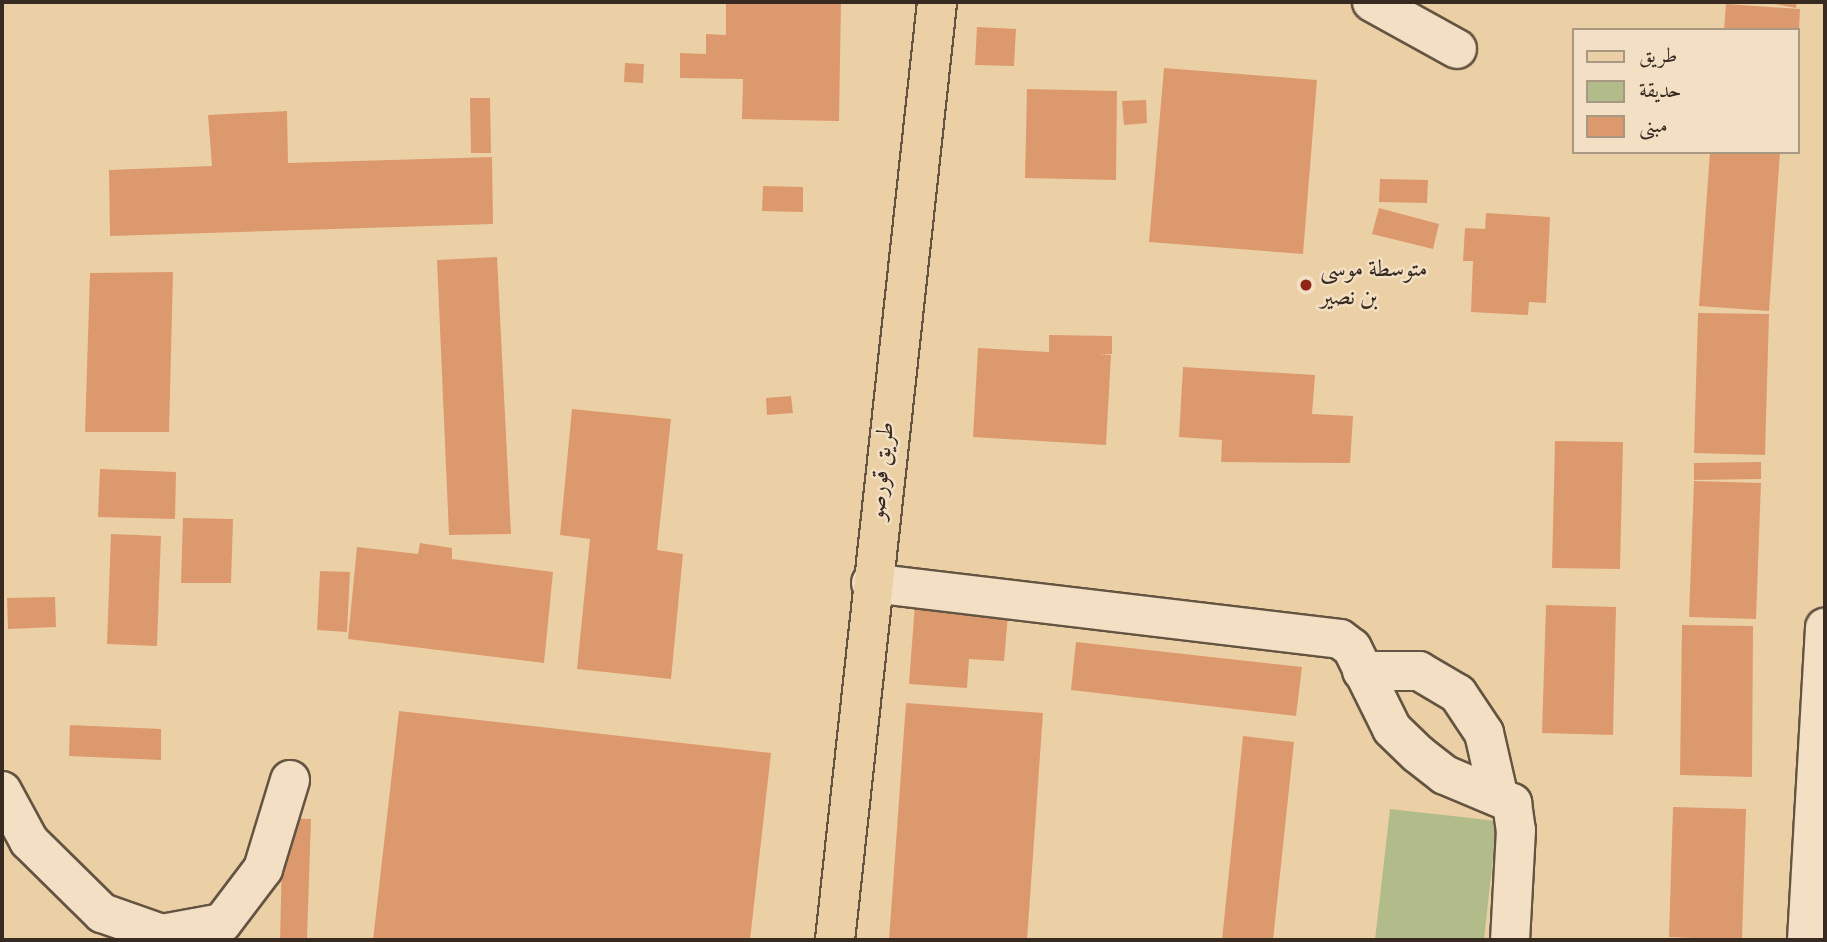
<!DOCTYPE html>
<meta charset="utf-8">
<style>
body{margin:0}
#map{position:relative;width:1827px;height:942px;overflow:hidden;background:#ecd0a5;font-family:Vollkorn,Amiri,serif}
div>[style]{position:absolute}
.green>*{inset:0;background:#b2bc8b}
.building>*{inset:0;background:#dd996e}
.roads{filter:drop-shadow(2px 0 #645442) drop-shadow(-2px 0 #645442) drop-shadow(0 2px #645442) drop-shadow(0 -2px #645442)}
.minor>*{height:38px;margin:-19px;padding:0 19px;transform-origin:19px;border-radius:19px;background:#f3e0c4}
.major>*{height:38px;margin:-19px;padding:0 19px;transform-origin:19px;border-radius:19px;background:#ecd0a5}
.dots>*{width:19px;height:19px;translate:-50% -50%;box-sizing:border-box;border:4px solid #f3e0c4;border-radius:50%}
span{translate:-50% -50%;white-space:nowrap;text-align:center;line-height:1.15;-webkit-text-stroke:5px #f3e0c4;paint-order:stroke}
.poi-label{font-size:24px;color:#372a21}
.left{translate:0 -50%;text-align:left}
.street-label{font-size:24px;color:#372a21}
.frame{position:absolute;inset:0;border:4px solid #372a21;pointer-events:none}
.legend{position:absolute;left:1572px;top:28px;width:228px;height:126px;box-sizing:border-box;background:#f3e0c4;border:2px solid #a89783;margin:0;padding:9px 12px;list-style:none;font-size:21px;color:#372a21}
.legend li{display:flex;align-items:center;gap:14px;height:35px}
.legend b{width:35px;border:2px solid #a89783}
</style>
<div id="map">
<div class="green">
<div style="clip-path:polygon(1390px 809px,1497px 821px,1484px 940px,1375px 940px)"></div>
</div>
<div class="building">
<div style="clip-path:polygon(726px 2px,841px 2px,839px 121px,742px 119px,743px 79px,680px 78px,680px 53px,706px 54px,706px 34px,726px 35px)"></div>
<div style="clip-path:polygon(1763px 2px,1797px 2px,1796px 8px)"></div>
<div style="clip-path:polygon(1726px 4px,1800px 9px,1799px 30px,1724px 30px)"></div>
<div style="clip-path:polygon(977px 27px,1016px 29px,1014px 66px,975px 65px)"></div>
<div style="clip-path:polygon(625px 63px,644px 64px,643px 83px,624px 82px)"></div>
<div style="clip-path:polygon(1164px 68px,1317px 80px,1303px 254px,1149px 242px)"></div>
<div style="clip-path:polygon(1027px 89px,1117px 91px,1116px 180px,1025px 178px)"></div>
<div style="clip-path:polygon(470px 98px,490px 98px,491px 153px,471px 153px)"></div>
<div style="clip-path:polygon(1146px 100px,1147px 123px,1124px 125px,1122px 101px)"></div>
<div style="clip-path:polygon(287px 111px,288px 163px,492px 157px,493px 224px,110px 236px,109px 170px,212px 166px,208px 115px)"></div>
<div style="clip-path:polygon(1710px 152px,1780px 152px,1769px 311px,1699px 306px)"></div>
<div style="clip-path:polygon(1380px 179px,1428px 180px,1427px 203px,1379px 202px)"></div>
<div style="clip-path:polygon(763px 186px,803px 187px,803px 212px,762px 211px)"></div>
<div style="clip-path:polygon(1379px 208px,1439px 224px,1433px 249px,1372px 234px)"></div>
<div style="clip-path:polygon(1486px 213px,1550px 217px,1546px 303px,1529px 302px,1528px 315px,1471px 312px,1473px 261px,1463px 261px,1465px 228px,1485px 229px)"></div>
<div style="clip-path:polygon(497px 257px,511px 534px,449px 535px,437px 260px)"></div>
<div style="clip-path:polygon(173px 272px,169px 432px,85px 432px,90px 273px)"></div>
<div style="clip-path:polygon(1698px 313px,1769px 314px,1765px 455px,1694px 453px)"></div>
<div style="clip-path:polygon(1049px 335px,1112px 336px,1112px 354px,1099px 354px,1111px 355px,1106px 445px,973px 437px,978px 348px,1049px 352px)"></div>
<div style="clip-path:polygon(1183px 367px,1315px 375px,1312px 414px,1353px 416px,1350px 463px,1221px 462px,1222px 440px,1179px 437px)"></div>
<div style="clip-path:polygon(791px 396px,793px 413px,767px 415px,766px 398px)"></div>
<div style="clip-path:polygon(572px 409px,671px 419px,657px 550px,683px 554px,671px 679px,577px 669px,590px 539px,560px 535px)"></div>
<div style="clip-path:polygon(1555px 441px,1623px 442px,1620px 569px,1552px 568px)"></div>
<div style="clip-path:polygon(1761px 462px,1761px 479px,1694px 480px,1694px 463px)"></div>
<div style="clip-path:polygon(100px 469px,176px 472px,175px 519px,98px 517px)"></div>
<div style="clip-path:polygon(1694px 481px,1761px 483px,1756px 619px,1689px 617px)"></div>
<div style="clip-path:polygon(183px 518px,233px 519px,231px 583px,181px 583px)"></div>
<div style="clip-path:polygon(111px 534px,161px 536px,157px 646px,107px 644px)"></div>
<div style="clip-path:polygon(420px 543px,452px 548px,452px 559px,553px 572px,544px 663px,348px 639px,357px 547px,418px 554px)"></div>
<div style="clip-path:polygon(320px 571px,350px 572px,347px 632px,317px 630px)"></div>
<div style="clip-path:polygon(916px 590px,1008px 615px,1004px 661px,969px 659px,967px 688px,909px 684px)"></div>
<div style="clip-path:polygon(55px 597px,56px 627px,8px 629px,7px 598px)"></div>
<div style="clip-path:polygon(1546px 605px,1616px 607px,1613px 735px,1542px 733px)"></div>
<div style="clip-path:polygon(1682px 625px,1753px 626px,1752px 777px,1680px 775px)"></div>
<div style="clip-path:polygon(1076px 642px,1302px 667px,1296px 716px,1071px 690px)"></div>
<div style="clip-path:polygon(906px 703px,1043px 713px,1027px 940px,889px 940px)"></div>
<div style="clip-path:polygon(399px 711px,771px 753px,750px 940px,373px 940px)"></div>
<div style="clip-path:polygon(70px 725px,161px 729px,161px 760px,69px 756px)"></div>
<div style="clip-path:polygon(1243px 736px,1294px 742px,1273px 940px,1222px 940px)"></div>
<div style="clip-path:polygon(1673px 807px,1746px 809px,1742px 940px,1669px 937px)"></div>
<div style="clip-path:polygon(283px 818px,311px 819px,307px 940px,280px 940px)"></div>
</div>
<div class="roads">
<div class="minor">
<div style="left:1372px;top:2px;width:97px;rotate:28.9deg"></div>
<div style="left:871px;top:583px;width:472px;rotate:6.8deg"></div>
<div style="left:1340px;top:639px;width:15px;rotate:37deg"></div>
<div style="left:1352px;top:648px;width:90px;rotate:63.7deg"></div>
<div style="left:1392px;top:729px;width:36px;rotate:44deg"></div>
<div style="left:1418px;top:754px;width:34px;rotate:38deg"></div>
<div style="left:1445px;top:775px;width:73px;rotate:22.7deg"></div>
<div style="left:1512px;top:803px;width:27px;rotate:82deg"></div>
<div style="left:1516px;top:830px;width:110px;rotate:93.1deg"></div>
<div style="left:1362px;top:671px;width:57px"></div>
<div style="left:1419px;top:671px;width:45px;rotate:30.5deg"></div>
<div style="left:1458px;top:694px;width:47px;rotate:56.3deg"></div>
<div style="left:1484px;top:733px;width:63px;rotate:77.1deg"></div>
<div style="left:2px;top:791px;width:57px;rotate:61.6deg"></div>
<div style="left:29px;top:841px;width:103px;rotate:44.6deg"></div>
<div style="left:102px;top:913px;width:64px;rotate:19.3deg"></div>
<div style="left:162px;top:934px;width:61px;rotate:-10.4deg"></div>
<div style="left:222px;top:923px;width:68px;rotate:-52.8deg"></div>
<div style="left:263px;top:869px;width:93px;rotate:-73.1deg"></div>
<div style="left:1807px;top:940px;width:313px;rotate:-86.7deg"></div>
</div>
<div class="major">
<div style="left:835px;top:940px;width:944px;rotate:-83.79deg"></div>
</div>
</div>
<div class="dots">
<div style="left:1306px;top:285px;background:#8f2418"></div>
</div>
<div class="poi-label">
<span class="left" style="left:1320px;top:285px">متوسطة موسى<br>بن نصير</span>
</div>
<div class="street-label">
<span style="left:883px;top:471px;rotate:-84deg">طريق قورصو</span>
</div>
<div class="frame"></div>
<ul class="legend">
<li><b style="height:9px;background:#ecd0a5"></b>طريق</li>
<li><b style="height:19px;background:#b2bc8b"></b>حديقة</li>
<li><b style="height:19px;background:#dd996e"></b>مبنى</li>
</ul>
</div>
